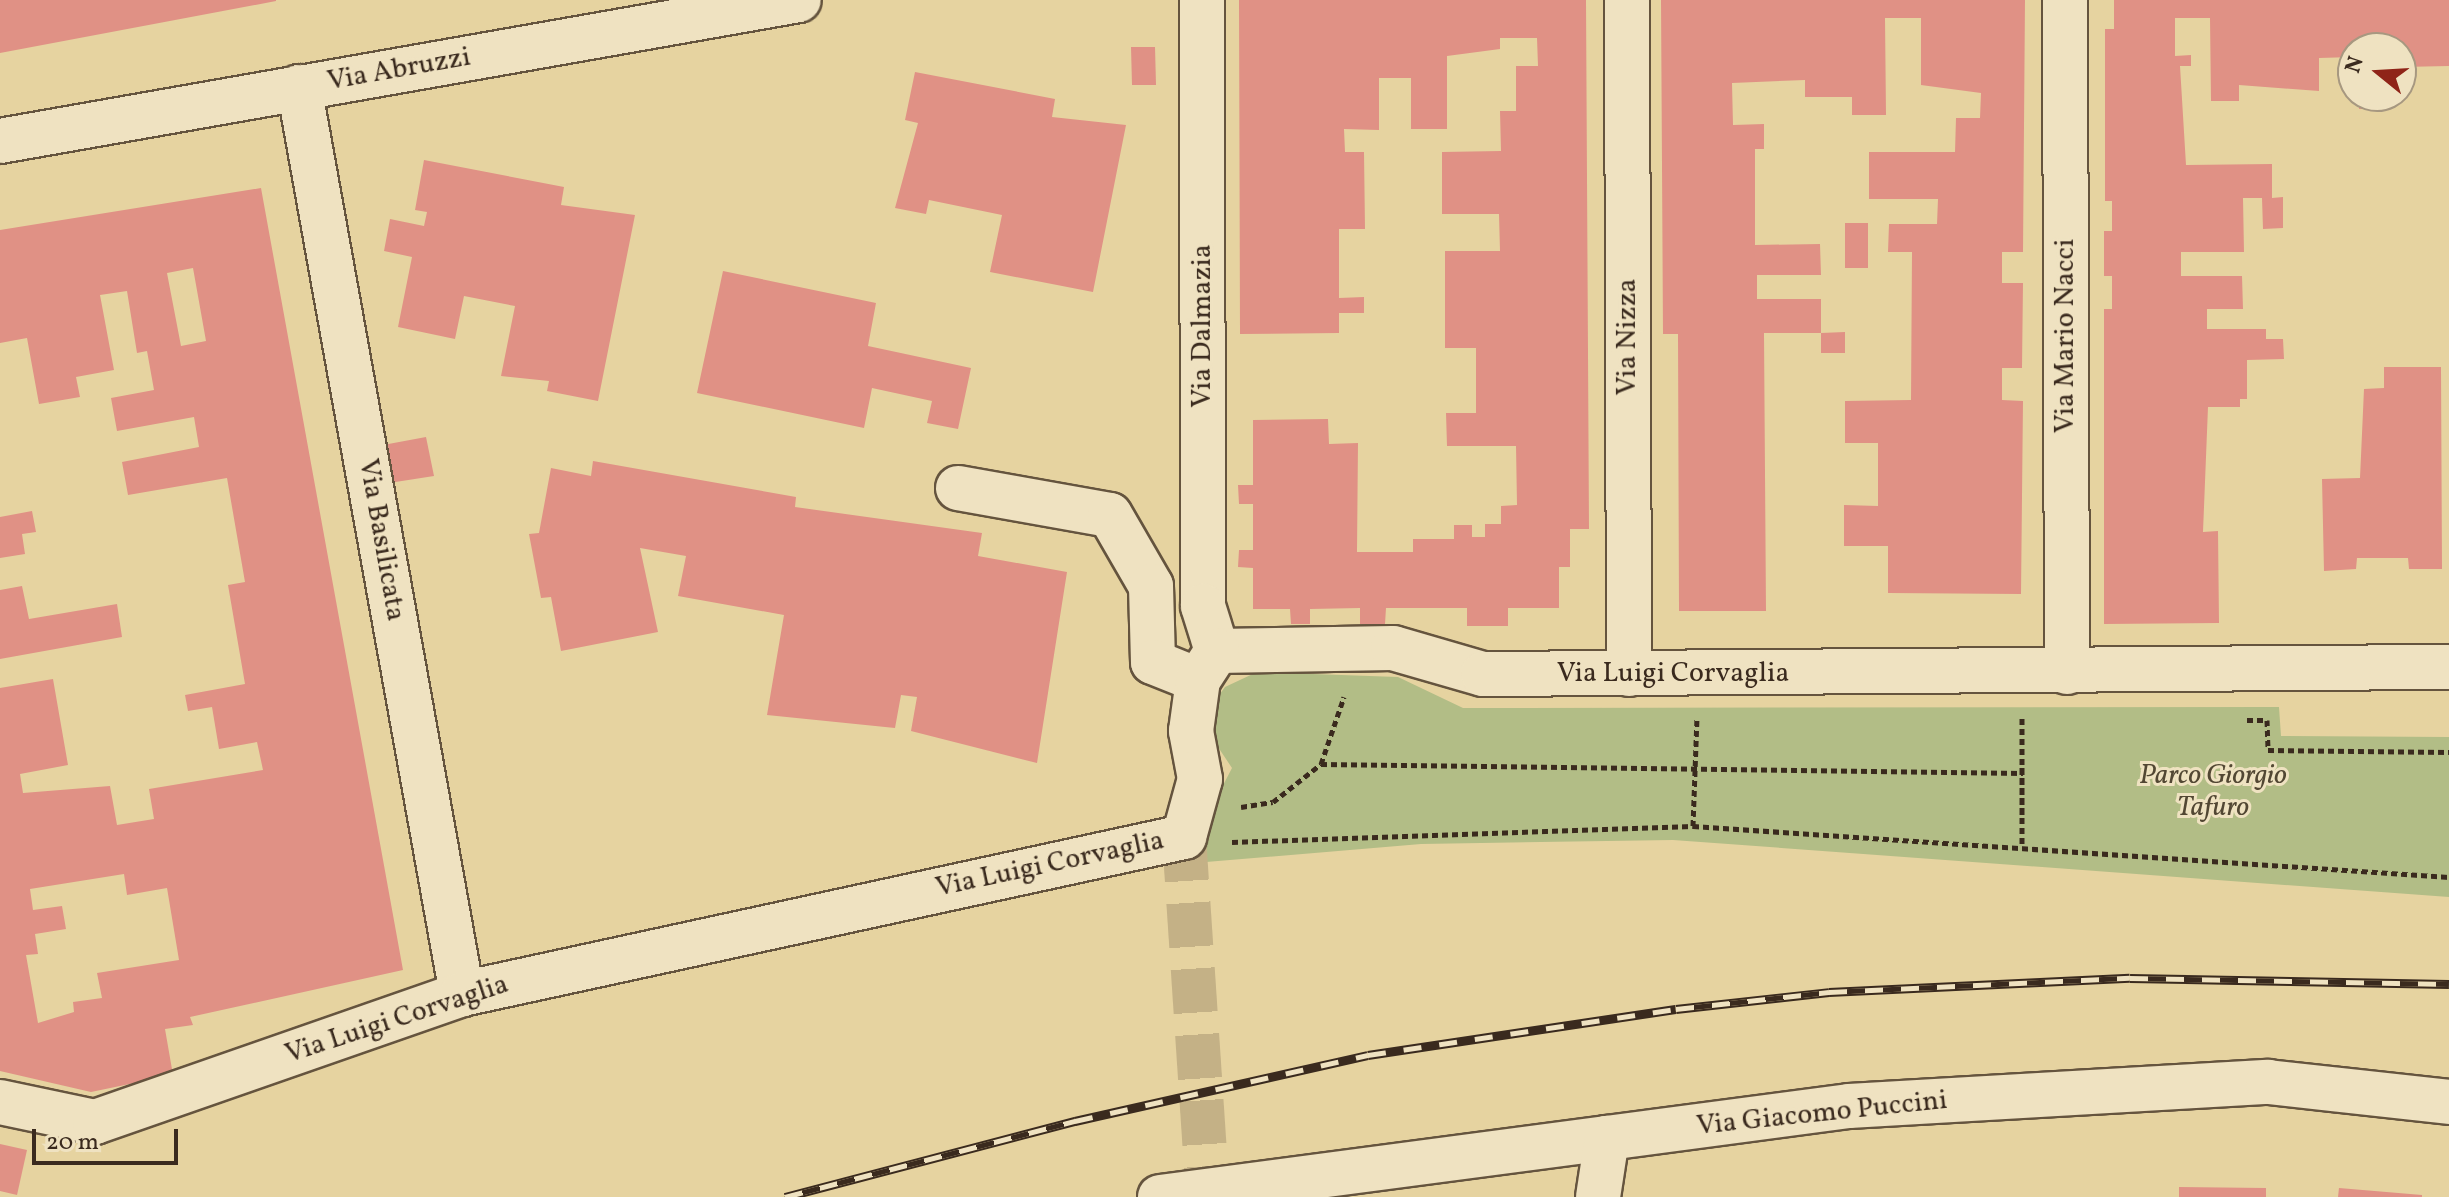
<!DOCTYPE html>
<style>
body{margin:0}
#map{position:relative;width:2449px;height:1197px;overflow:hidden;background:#e6d3a0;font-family:Vollkorn,serif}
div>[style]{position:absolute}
.green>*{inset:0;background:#b2bd86}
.building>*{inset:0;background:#e09185}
.minor-tunnel>*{height:44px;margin-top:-22px;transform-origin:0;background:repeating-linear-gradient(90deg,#c4b186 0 44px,transparent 0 66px)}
.path>*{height:5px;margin-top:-2.5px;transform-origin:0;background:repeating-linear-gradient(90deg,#3a2a1e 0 6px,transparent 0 10px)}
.roads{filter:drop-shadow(2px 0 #65543e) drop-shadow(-2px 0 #65543e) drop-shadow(0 2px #65543e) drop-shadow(0 -2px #65543e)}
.minor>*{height:44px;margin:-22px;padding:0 22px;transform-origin:22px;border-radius:22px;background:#efe2c1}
.rail>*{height:9px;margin-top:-4.5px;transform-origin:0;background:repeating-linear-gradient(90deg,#efe2c1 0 18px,#3a2a1e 0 36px);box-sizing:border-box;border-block:2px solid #3a2a1e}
span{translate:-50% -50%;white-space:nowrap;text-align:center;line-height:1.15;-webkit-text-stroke:6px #efe2c1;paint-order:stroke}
.street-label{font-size:28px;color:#3a2a1e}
.park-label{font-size:28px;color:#524733;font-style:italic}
.north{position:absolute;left:2337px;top:32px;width:80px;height:80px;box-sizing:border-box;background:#efe2c1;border:2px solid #a79880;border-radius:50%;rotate:288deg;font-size:22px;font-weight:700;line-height:32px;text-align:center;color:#3a2a1e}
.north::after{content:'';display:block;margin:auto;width:28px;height:36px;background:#8f2418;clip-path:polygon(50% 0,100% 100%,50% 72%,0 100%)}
.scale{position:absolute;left:32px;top:1129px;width:146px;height:36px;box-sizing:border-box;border:4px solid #3a2a1e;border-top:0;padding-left:10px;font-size:24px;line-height:28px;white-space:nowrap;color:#3a2a1e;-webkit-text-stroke:6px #efe2c1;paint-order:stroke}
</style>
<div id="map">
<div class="green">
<div style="clip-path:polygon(1257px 672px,1398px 677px,1463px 708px,2279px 707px,2281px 736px,2449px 737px,2449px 897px,1673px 840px,1421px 844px,1206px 862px,1205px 820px,1232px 768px,1212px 738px,1214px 702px,1225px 687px)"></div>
</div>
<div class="building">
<div style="clip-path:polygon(0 0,276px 0,276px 1px,0 53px)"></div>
<div style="clip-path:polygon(1239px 0,1586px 0,1589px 529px,1570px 529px,1570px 567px,1559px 567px,1559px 608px,1508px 608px,1508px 626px,1467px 626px,1467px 608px,1386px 608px,1385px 624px,1360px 624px,1360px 608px,1310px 609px,1310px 624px,1291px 624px,1290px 609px,1253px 609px,1253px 568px,1238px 567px,1239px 550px,1253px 550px,1253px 504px,1239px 504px,1238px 485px,1253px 485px,1253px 420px,1328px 419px,1329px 444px,1358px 443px,1357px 552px,1413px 552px,1413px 539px,1454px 539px,1454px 525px,1472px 525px,1472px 537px,1485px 537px,1485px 524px,1501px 524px,1501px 506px,1517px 505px,1516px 446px,1447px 446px,1446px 413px,1476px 413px,1476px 348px,1445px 348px,1445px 251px,1500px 251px,1499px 214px,1442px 214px,1442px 152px,1501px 151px,1500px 111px,1516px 111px,1516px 66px,1538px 66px,1537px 38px,1500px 38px,1500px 49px,1447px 56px,1447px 129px,1411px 129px,1411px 78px,1379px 78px,1379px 130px,1344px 129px,1345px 152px,1364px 152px,1365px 229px,1339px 229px,1339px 298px,1364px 297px,1364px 313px,1339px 313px,1339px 333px,1240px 334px)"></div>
<div style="clip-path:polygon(1661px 0,2025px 0,2023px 252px,2002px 252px,2002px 283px,2023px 283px,2022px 368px,2002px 368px,2002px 400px,2023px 401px,2021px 594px,1888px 593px,1888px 546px,1844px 546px,1844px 505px,1878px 506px,1878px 443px,1845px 443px,1845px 401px,1911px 400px,1912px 252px,1888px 252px,1889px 224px,1937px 224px,1938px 199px,1869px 199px,1869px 152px,1955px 152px,1956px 118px,1980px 118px,1981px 93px,1921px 85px,1921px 18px,1885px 18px,1886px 115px,1852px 115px,1852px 97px,1805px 97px,1805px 80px,1732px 83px,1733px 125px,1764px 124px,1764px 149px,1755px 149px,1755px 245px,1820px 244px,1821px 275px,1757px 275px,1757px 299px,1821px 299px,1821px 333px,1764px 333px,1766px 611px,1679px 611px,1678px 334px,1663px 334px)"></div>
<div style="clip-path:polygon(2114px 0,2449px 0,2449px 66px,2401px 67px,2401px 48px,2353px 48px,2353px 57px,2319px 58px,2319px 91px,2239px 85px,2239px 101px,2211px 101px,2210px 18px,2175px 18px,2175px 56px,2191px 55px,2191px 66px,2180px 66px,2186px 165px,2272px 164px,2272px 198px,2283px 197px,2283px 228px,2263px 229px,2262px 198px,2243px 198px,2244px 252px,2181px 252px,2181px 276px,2242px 276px,2243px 309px,2207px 309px,2207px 329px,2266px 329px,2266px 339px,2283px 339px,2284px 359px,2247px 360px,2247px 399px,2240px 399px,2240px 407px,2208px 407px,2203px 532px,2218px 531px,2219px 623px,2104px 624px,2104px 309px,2112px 309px,2112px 276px,2104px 276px,2104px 231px,2112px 231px,2112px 201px,2105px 201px,2105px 29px,2114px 29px)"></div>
<div style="clip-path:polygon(1131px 47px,1155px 47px,1156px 85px,1132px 85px)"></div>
<div style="clip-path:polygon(915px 72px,1055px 99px,1052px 117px,1126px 125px,1093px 292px,990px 272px,1002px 215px,929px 200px,926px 214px,895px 208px,918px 123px,905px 120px)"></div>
<div style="clip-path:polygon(2359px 96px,2388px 96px,2388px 108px,2359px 109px)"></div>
<div style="clip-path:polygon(424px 160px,564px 187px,561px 205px,635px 215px,598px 401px,547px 391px,549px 381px,501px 376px,515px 306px,464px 296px,455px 339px,398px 327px,412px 257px,384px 251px,390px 219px,424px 226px,427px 212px,415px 210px)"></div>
<div style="clip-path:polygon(evenodd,261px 188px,403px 970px,190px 1017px,193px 1025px,165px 1029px,173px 1075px,91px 1092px,0 1071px,0 688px,53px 679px,68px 765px,20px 774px,23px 793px,110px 786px,117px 825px,154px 819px,149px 789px,263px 770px,257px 742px,219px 749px,212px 707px,188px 711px,185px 695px,245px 684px,228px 585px,245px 582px,227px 478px,128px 495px,122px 462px,199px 447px,194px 417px,117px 431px,111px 398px,154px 390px,147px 351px,137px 353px,127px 291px,100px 295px,114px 370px,76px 377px,80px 397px,39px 404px,27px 338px,0 343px,0 230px,261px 188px,193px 268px,206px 341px,181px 346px,167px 273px,193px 268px,261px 188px,124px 874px,127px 895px,167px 888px,179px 960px,97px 973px,102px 998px,73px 1002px,74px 1012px,38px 1023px,26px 955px,38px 954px,35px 934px,66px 929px,62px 906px,33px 910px,30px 889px,124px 874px)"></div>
<div style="clip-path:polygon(1845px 223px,1868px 223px,1868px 268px,1845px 268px)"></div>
<div style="clip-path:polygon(723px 271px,876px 303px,868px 346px,971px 368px,958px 429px,927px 423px,932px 401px,872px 388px,864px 428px,697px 393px)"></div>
<div style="clip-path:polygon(1845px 332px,1845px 353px,1821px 353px,1821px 333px)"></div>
<div style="clip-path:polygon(2384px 367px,2441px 367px,2442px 569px,2409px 569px,2408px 558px,2357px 558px,2356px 569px,2324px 571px,2322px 479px,2360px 478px,2364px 389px,2384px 388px)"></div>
<div style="clip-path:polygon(426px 437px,434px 476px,389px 483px,383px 445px)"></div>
<div style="clip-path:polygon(593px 461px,796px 497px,795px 507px,982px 533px,978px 556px,1067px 572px,1037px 763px,911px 731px,917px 697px,901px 695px,895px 728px,767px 715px,784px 615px,678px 596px,686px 556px,640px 548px,658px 632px,561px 651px,551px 597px,541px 598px,529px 534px,539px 533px,551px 468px,591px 476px)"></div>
<div style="clip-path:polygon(32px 511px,36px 532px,22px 534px,25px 554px,0 558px,0 517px)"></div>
<div style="clip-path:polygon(22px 586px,29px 619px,117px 604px,122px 637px,0 659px,0 590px)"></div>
<div style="clip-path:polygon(0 1144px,27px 1150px,17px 1195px,0 1191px)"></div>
<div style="clip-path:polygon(2179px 1187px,2266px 1188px,2266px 1197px,2179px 1197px)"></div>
<div style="clip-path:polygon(2339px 1188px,2422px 1195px,2422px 1197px,2338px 1197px)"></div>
</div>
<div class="minor-tunnel">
<div style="left:1184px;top:837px;width:351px;rotate:86.2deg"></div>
</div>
<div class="path">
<div style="left:2247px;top:720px;width:20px"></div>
<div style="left:2267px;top:720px;width:30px;rotate:88deg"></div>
<div style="left:2268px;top:750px;width:181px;rotate:0.6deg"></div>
<div style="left:1321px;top:764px;width:702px;rotate:0.73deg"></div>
<div style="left:1241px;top:807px;width:32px;rotate:-9deg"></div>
<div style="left:1273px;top:802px;width:61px;rotate:-38.4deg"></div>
<div style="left:1321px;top:764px;width:71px;rotate:-71.1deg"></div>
<div style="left:1693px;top:826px;width:107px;rotate:-87.9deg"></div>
<div style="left:1232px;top:842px;width:461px;rotate:-2deg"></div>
<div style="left:1693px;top:826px;width:758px;rotate:3.86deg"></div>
<div style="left:2022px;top:844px;width:126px;rotate:-90deg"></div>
</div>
<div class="roads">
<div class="minor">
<div style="left:1202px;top:0;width:606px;rotate:89.91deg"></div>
<div style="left:1203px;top:606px;width:47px;rotate:72.7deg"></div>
<div style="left:1627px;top:0;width:674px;rotate:89.83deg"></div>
<div style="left:2065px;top:0;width:672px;rotate:89.83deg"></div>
<div style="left:299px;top:87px;width:922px;rotate:79.81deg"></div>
<div style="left:0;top:141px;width:811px;rotate:-10.01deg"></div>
<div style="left:958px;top:488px;width:154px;rotate:10.1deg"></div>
<div style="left:1110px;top:515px;width:82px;rotate:60deg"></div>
<div style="left:1151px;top:586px;width:76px;rotate:88.5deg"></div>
<div style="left:1153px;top:662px;width:48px;rotate:21.8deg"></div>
<div style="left:1217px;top:651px;width:176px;rotate:-1deg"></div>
<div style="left:1393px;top:648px;width:94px;rotate:16.1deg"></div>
<div style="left:1483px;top:674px;width:966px;rotate:-0.42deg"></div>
<div style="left:0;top:1102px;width:97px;rotate:11.9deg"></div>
<div style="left:95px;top:1122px;width:389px;rotate:-19.2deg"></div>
<div style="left:462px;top:994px;width:739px;rotate:-12.27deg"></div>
<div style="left:1184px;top:837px;width:60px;rotate:-74.6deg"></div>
<div style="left:1200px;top:779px;width:49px;rotate:-100.6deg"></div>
<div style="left:1191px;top:731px;width:51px;rotate:-82.2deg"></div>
<div style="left:1198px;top:680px;width:35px;rotate:-57deg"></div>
<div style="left:1160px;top:1197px;width:695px;rotate:-7.52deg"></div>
<div style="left:1849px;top:1106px;width:420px;rotate:-3.3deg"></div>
<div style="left:2268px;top:1082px;width:182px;rotate:6.3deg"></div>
<div style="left:1598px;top:1197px;width:60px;rotate:-81.3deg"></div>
</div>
</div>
<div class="rail">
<div style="left:785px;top:1197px;width:300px;rotate:-14.7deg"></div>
<div style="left:1075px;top:1121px;width:300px;rotate:-12.7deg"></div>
<div style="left:1368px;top:1055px;width:311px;rotate:-8.5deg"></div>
<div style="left:1676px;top:1009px;width:154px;rotate:-6.3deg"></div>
<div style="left:1829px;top:992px;width:301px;rotate:-2.7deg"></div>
<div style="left:2130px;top:978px;width:319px;rotate:1.1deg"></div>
</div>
<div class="street-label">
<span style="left:399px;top:70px;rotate:-10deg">Via Abruzzi</span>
<span style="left:1203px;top:326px;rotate:-90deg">Via Dalmazia</span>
<span style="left:2066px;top:336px;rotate:-90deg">Via Mario Nacci</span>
<span style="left:1628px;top:337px;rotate:-90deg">Via Nizza</span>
<span style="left:381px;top:540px;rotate:80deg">Via Basilicata</span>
<span style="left:1673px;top:674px">Via Luigi Corvaglia</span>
<span style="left:1050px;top:865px;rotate:-12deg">Via Luigi Corvaglia</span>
<span style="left:397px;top:1020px;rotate:-18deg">Via Luigi Corvaglia</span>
<span style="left:1822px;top:1114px;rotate:-6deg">Via Giacomo Puccini</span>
</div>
<div class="park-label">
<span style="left:2213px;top:792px">Parco Giorgio<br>Tafuro</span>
</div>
<div class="north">N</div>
<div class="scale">20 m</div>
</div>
